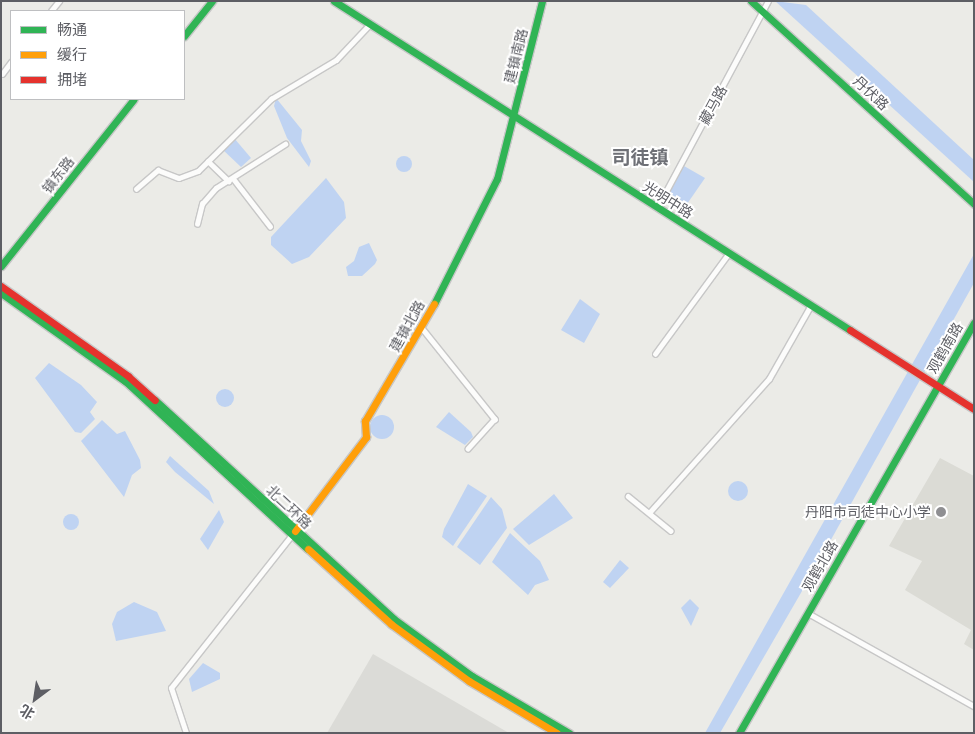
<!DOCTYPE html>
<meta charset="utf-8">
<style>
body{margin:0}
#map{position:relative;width:975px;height:734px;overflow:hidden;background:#ebebe7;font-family:Poppins,"Noto Sans SC",sans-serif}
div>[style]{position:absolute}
.industrial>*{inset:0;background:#dbdbd7}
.education>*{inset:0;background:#dbdbd5}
.water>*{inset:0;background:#bfd3f2}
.round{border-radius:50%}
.roads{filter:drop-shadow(1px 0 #c7c7c7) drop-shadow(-1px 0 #c7c7c7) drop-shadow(0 1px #c7c7c7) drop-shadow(0 -1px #c7c7c7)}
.street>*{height:4.5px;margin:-2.25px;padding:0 2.25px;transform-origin:2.25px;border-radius:2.25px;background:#fcfcfb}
.fast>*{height:7px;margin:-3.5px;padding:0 3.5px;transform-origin:3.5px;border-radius:3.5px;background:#30b455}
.slow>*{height:7px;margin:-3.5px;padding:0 3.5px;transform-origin:3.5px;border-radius:3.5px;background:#ff9f0a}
.jam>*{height:7px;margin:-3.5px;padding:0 3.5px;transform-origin:3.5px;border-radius:3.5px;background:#e5322d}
.dots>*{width:14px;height:14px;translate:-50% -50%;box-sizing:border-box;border:2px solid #fff;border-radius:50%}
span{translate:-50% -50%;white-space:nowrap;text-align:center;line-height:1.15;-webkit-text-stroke:4px #fff;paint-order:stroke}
.street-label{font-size:14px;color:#5d5e64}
.poi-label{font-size:14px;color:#5d5e64}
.right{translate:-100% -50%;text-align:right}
.district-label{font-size:19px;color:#6e7076;font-weight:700}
.frame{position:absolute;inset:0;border:2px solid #5d5e64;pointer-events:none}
.legend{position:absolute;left:10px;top:10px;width:175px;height:90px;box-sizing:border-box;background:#fff;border:1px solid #bebfc1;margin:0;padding:6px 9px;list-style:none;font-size:15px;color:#5d5e64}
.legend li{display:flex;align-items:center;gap:10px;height:25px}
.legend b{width:25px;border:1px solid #bebfc1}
.north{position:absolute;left:10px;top:674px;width:50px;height:50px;-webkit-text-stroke:4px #fff;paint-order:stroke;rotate:211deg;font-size:14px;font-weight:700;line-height:20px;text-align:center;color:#5d5e64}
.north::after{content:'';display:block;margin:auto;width:18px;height:22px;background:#5d5e64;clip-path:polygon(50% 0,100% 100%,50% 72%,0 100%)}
</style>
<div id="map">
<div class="industrial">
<div style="clip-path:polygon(373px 654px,509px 733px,327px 733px)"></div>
</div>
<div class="education">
<div style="clip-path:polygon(940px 458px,974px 476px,974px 650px,964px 644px,971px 630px,905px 590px,922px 561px,889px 546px)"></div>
</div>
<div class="water">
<div style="clip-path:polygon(775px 1px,806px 5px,974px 160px,974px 182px)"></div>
<div style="clip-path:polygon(276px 98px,302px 130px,301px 141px,311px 161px,309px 167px,287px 138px,274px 106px)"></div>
<div style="clip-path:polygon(234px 138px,251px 158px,241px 167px,222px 149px)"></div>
<div class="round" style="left:396px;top:156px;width:16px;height:16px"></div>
<div style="clip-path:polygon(684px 166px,705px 178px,687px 204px,669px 193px)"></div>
<div style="clip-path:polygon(326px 178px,344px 202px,346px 218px,309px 257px,292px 264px,271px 245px,271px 237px)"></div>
<div style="clip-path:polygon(369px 243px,377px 260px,375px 264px,362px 276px,348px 276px,346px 267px,354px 261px,359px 247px)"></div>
<div style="clip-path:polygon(974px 254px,974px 283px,813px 572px,720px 733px,705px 733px)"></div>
<div style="clip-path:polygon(580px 299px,600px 314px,584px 343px,561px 330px)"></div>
<div style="clip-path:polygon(49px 363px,81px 385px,97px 402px,90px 412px,95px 419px,81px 433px,75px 432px,35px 378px)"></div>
<div class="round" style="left:216px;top:389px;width:18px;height:18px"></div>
<div style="clip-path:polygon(449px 412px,471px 432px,473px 437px,465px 445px,436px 427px)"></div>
<div class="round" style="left:370px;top:415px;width:24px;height:24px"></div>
<div style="clip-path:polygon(102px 420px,117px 434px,125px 431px,140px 460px,141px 468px,132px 475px,124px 497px,81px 441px)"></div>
<div style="clip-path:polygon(170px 456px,209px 491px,214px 504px,175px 472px,166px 462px)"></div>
<div class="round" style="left:728px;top:481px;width:20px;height:20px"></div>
<div style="clip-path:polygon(468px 484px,487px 496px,453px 546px,442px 537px,444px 529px)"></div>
<div style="clip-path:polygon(554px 494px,573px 518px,529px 545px,513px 529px)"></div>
<div style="clip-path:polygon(491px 497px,502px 509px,507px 528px,480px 565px,457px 547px)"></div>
<div style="clip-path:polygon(219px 510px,224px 522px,208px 550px,200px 539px)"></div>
<div class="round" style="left:63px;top:514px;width:16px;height:16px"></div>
<div style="clip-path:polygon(510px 533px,540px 561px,549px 580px,535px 585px,528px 595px,492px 562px)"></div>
<div style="clip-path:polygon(620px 560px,629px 568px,610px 588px,603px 582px)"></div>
<div style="clip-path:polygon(690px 599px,699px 608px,691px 626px,681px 608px)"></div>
<div style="clip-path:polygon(134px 602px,157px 612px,166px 631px,116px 641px,112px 624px,117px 612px)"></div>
<div style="clip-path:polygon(203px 663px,220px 673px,220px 679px,192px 692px,189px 679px)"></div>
</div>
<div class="roads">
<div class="street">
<div style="left:51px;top:11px;width:13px;rotate:-51deg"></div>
<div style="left:2px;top:74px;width:15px;rotate:-53deg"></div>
<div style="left:208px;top:161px;width:29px;rotate:44deg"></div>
<div style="left:233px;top:178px;width:61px;rotate:52.4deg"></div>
<div style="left:136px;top:189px;width:29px;rotate:-41deg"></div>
<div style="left:158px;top:170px;width:22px;rotate:21deg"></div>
<div style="left:179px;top:178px;width:20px;rotate:-20deg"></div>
<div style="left:198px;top:171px;width:103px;rotate:-44.6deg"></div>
<div style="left:271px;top:99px;width:76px;rotate:-31deg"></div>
<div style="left:336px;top:60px;width:50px;rotate:-46.6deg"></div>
<div style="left:657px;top:208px;width:235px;rotate:-61.8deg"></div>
<div style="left:197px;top:224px;width:21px;rotate:-76deg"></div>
<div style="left:202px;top:204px;width:21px;rotate:-49deg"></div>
<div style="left:216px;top:188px;width:82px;rotate:-32.5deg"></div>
<div style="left:422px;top:328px;width:117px;rotate:51.3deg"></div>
<div style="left:495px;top:419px;width:40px;rotate:132deg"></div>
<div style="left:655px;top:354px;width:125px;rotate:-53.8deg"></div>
<div style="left:628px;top:496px;width:55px;rotate:39.1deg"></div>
<div style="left:649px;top:513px;width:180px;rotate:-48.2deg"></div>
<div style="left:769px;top:379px;width:85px;rotate:-60.4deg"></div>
<div style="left:808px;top:613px;width:190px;rotate:29.3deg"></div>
<div style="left:186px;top:733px;width:47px;rotate:-108.4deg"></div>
<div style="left:171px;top:688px;width:195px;rotate:-51.7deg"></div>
</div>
<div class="fast">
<div style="left:334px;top:1px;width:612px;rotate:32.52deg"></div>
<div style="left:751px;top:1px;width:302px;rotate:42.3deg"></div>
<div style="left:184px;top:36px;width:45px;rotate:-51.3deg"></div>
<div style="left:1px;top:266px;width:213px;rotate:-51.5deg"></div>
<div style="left:1px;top:293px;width:152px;rotate:35.4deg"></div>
<div style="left:125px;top:381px;width:248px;rotate:42.6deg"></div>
<div style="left:434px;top:304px;width:140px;rotate:-63.3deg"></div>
<div style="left:497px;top:179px;width:184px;rotate:-75.8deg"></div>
<div style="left:155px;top:400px;width:324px;rotate:42.5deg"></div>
<div style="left:394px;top:619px;width:97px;rotate:36.2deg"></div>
<div style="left:472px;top:676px;width:113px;rotate:30.4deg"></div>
<div style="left:739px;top:733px;width:473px;rotate:-60.2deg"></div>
</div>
<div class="slow">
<div style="left:295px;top:531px;width:118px;rotate:-52.9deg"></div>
<div style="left:366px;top:437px;width:16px;rotate:-94deg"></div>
<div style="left:365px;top:421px;width:136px;rotate:-59.5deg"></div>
<div style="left:308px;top:549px;width:112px;rotate:42.1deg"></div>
<div style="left:391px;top:624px;width:97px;rotate:36.2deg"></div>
<div style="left:469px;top:681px;width:102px;rotate:30.6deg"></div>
</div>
<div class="jam">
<div style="left:1px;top:286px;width:156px;rotate:35.3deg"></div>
<div style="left:128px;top:376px;width:36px;rotate:42deg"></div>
<div style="left:850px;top:330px;width:147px;rotate:32.5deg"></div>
</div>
</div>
<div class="dots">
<div style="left:941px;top:512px;background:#8f8f92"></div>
</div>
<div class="street-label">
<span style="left:516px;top:56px;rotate:-76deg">建镇南路</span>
<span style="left:871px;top:93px;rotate:43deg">丹伏路</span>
<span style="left:713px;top:105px;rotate:-62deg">藏马路</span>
<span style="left:58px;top:175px;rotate:-52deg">镇东路</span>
<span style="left:668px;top:200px;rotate:32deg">光明中路</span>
<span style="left:407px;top:326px;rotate:-61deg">建镇北路</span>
<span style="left:945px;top:348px;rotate:-60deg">观鹤南路</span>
<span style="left:289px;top:507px;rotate:43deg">北二环路</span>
<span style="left:820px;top:566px;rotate:-60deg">观鹤北路</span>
</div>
<div class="poi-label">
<span class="right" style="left:931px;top:512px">丹阳市司徒中心小学</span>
</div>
<div class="district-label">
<span style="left:640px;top:158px">司徒镇</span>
</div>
<div class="frame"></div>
<ul class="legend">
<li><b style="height:6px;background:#30b455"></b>畅通</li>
<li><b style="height:6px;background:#ff9f0a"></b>缓行</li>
<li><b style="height:6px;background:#e5322d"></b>拥堵</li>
</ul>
<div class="north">北</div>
</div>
